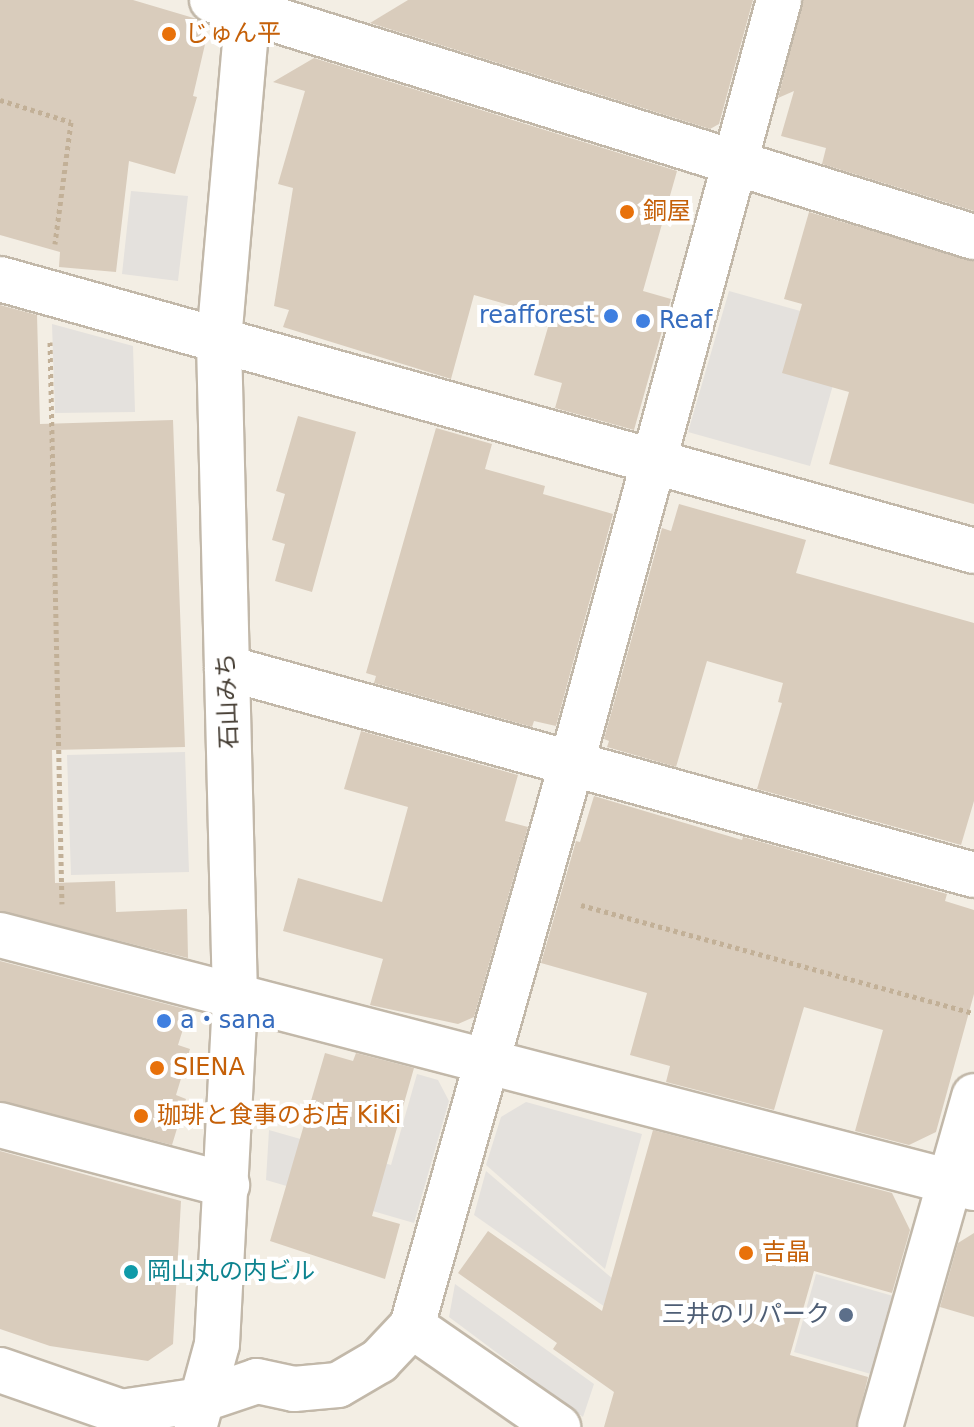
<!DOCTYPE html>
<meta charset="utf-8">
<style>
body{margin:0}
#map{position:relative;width:974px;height:1427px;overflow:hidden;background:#f3eee4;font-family:"DejaVu Sans","Noto Sans JP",sans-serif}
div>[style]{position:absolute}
.parking>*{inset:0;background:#e4e1dd}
.building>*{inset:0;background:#d9ccbc}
.path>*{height:5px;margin-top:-2.5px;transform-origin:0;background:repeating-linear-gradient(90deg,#c2b097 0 4px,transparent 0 8px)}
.roads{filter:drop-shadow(2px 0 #c2b8a9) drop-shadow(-2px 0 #c2b8a9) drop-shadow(0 2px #c2b8a9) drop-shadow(0 -2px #c2b8a9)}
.minor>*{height:44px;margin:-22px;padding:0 22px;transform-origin:22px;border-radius:22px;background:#fff}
.dots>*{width:22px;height:22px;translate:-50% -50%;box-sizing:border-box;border:4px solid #fff;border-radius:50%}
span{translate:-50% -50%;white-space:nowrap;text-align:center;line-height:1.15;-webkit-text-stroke:8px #fff;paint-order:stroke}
.food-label{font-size:24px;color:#c56008}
.left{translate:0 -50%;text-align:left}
.shop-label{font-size:24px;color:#366cbe}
.right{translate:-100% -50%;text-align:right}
.street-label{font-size:24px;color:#463e34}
.culture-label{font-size:24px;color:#0d838f}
.service-label{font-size:24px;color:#4e5e75}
</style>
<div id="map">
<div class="parking">
<div style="clip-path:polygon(131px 191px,188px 196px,178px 281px,122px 274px)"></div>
<div style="clip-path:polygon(729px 291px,850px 325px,810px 466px,688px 432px)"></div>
<div style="clip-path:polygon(52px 324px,133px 346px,135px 412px,55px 413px)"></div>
<div style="clip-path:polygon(185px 752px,189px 872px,71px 875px,67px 755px)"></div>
<div style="clip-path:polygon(417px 1074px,438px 1080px,449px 1101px,414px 1223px,266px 1180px,269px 1130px,391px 1165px)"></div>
<div style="clip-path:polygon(526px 1102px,642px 1134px,605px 1269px,486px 1165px,501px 1117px)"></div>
<div style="clip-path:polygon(486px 1171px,620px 1285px,615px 1314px,474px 1215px)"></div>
<div style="clip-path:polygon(816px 1274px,893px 1296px,871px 1374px,794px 1352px)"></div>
<div style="clip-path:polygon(455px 1284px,594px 1384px,583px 1417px,449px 1317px)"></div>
</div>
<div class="building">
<div style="clip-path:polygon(0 0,133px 0,197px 19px,206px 40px,193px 96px,197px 97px,175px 174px,129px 161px,116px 272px,59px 267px,60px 252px,0 235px)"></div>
<div style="clip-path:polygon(408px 0,753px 0,719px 124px,710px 129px,370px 23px)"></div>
<div style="clip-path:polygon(803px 0,974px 0,974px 211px,822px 164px,826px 148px,781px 136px,794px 91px,778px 98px)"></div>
<div style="clip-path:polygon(314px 58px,677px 171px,643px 291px,671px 299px,634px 430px,555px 408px,562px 383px,534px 375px,551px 317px,474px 295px,451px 379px,283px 327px,289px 310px,274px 306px,293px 188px,278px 184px,305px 91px,273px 82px)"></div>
<div style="clip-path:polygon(809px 212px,974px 261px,974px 504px,829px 464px,849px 392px,782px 373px,802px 304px,784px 299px)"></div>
<div style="clip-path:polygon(0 305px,37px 315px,40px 424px,173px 420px,185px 747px,52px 750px,53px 806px,55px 883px,115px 881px,116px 912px,187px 909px,188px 958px,0 911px)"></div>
<div style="clip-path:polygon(298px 416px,356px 432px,312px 592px,275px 581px,285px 544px,272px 540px,285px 494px,276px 491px)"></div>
<div style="clip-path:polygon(436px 428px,492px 444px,485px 469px,545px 486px,543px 494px,613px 514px,556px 726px,534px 721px,532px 727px,374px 683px,376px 676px,366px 673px)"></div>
<div style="clip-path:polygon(679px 504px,806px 540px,796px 573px,974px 623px,974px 801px,961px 845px,757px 789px,782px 703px,778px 702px,783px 683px,707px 661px,676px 767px,607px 747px,609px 741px,604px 739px,662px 528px,671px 531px)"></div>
<div style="clip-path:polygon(361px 731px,518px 775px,505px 821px,528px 827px,474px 1017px,458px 1024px,370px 1005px,383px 959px,283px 931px,298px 878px,382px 902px,408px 807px,344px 789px)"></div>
<div style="clip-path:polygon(594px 796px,742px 840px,743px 837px,947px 894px,945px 901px,974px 910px,974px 994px,936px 1132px,909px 1145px,855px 1131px,883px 1030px,804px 1007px,774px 1110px,666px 1082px,670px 1066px,630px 1055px,647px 993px,541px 963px,576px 841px,580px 842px)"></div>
<div style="clip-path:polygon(0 961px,189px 1010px,178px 1045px,190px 1049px,176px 1095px,186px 1099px,172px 1145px,0 1101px)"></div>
<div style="clip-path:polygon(325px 1053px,353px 1061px,356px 1053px,414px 1068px,372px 1216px,400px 1224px,385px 1279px,270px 1241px)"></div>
<div style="clip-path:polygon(653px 1130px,892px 1193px,910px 1230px,892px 1293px,814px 1271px,790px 1355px,868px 1377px,856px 1427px,604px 1427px,614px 1392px,553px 1349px,557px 1343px,458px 1273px,488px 1231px,602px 1311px)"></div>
<div style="clip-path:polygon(0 1151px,181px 1201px,173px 1344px,148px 1361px,50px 1346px,0 1329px)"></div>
<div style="clip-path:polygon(974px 1233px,974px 1317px,940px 1307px,958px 1243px)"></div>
</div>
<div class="path">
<div style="left:0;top:100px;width:74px;rotate:17.2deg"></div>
<div style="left:71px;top:122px;width:123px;rotate:97.5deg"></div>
<div style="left:50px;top:342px;width:562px;rotate:88.78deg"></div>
<div style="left:581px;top:905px;width:408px;rotate:15.4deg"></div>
</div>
<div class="roads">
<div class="minor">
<div style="left:212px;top:0;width:798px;rotate:17.28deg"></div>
<div style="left:0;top:279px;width:1011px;rotate:15.6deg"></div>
<div style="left:227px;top:668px;width:775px;rotate:15.49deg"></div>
<div style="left:0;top:935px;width:1006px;rotate:14.56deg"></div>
<div style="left:0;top:1125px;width:235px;rotate:14.8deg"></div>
<div style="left:412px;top:1326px;width:178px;rotate:34.7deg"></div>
<div style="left:0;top:1370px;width:128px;rotate:19.1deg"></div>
<div style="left:121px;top:1412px;width:81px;rotate:-8.5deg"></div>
<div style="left:201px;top:1400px;width:59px;rotate:-18.7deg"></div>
<div style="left:257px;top:1381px;width:38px;rotate:12deg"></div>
<div style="left:294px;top:1389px;width:44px;rotate:-5.2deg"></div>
<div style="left:338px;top:1385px;width:48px;rotate:-30.3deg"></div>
<div style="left:379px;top:1361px;width:48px;rotate:-46.7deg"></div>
<div style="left:412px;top:1326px;width:586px;rotate:-74.16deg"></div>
<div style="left:572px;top:762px;width:790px;rotate:-74.8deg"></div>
<div style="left:196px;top:1421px;width:80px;rotate:-74.7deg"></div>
<div style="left:217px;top:1344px;width:347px;rotate:-87deg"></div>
<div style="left:235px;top:997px;width:657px;rotate:-91.4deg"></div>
<div style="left:219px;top:340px;width:341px;rotate:-85deg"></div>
<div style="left:880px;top:1427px;width:344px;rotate:-74.1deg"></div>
</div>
</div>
<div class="dots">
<div style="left:169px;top:34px;background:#e8710a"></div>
<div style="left:627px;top:212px;background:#e8710a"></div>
<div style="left:611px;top:316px;background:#3f7fe0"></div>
<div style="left:643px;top:321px;background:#3f7fe0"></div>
<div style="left:164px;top:1021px;background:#3f7fe0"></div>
<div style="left:157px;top:1068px;background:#e8710a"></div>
<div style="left:141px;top:1116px;background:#e8710a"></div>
<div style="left:746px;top:1253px;background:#e8710a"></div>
<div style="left:131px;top:1272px;background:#0f9aa8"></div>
<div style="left:846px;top:1315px;background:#5c6f8a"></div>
</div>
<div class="food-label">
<span class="left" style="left:185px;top:34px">じゅん平</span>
<span class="left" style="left:643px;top:212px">銅屋</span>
<span class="left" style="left:173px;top:1068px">SIENA</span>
<span class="left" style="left:157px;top:1116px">珈琲と食事のお店 KiKi</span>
<span class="left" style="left:762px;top:1253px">吉晶</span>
</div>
<div class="shop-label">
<span class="right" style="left:595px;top:316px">reafforest</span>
<span class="left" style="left:659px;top:321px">Reaf</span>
<span class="left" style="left:180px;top:1021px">a・sana</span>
</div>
<div class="street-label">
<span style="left:228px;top:701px;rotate:-92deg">石山みち</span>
</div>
<div class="culture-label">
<span class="left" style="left:147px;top:1272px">岡山丸の内ビル</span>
</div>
<div class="service-label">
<span class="right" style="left:830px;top:1315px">三井のリパーク</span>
</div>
</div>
